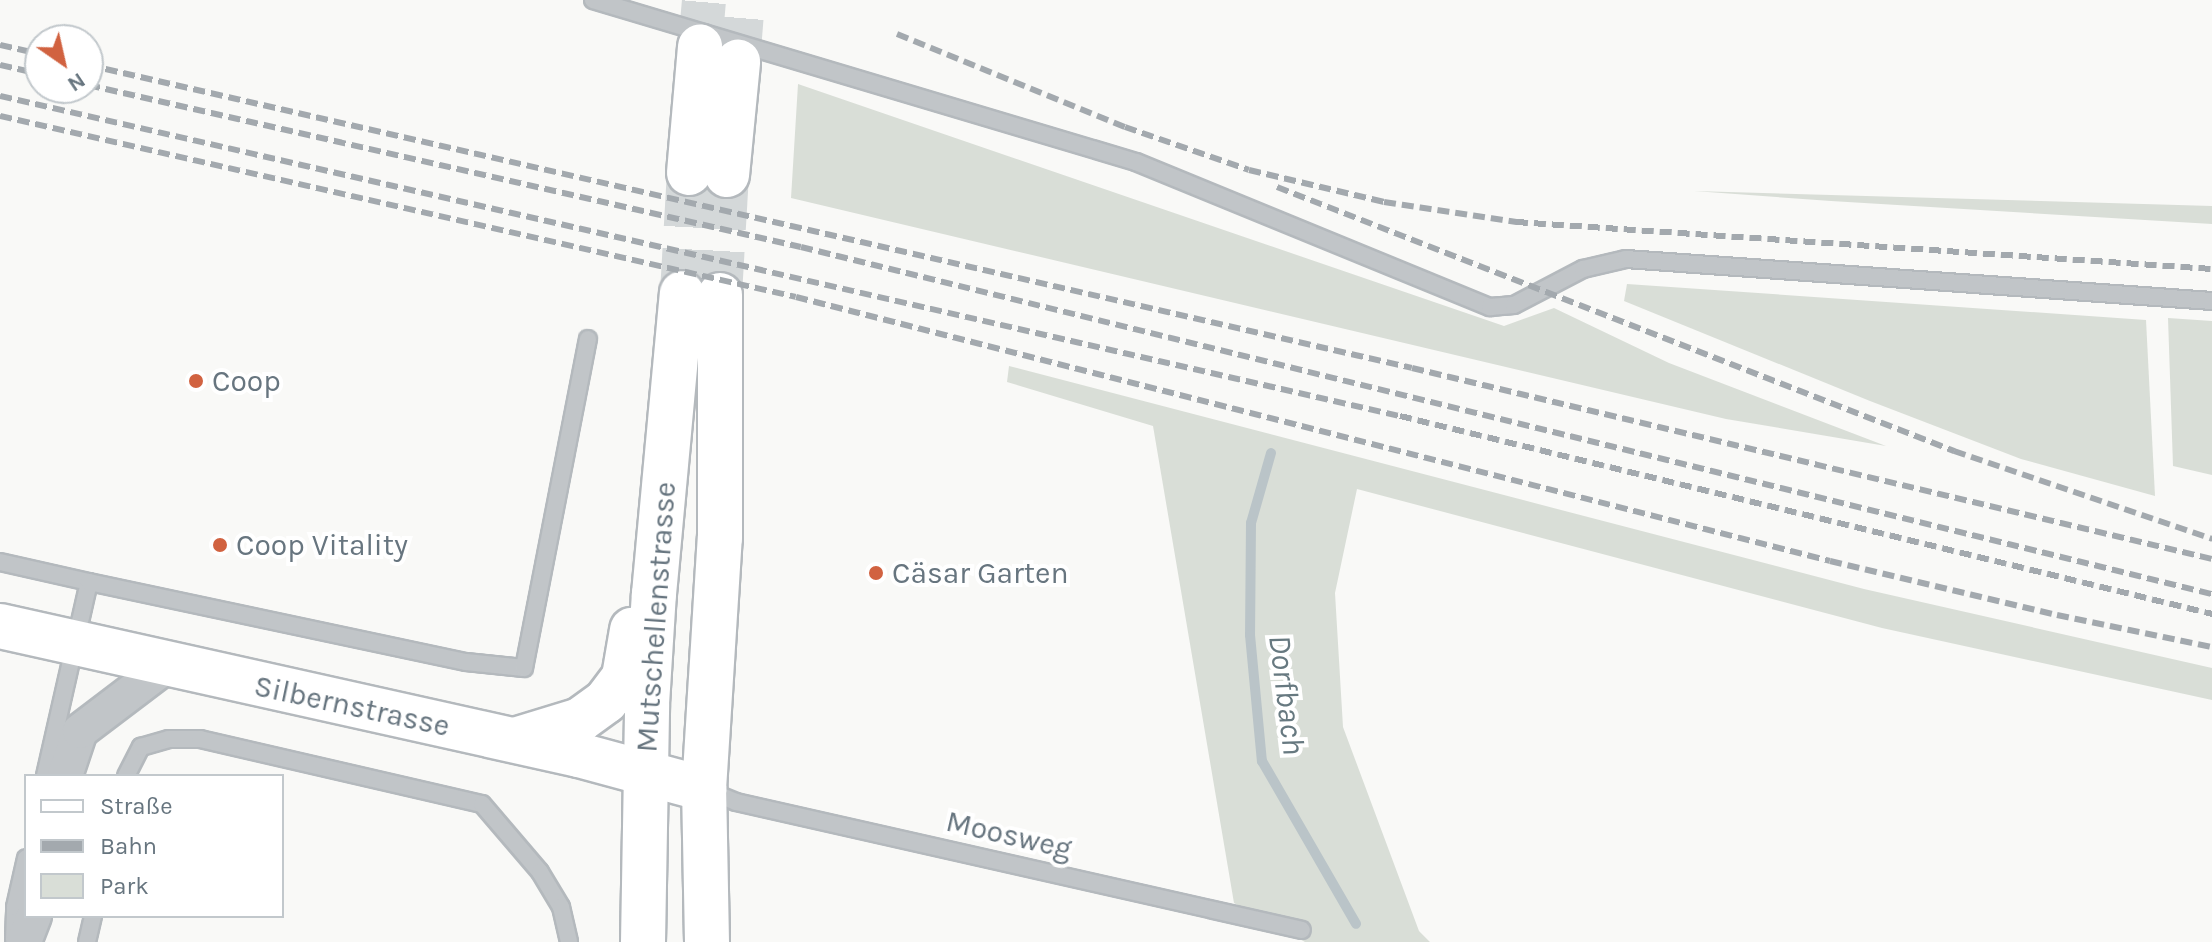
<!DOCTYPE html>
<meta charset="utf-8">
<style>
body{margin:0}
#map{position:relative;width:2212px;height:942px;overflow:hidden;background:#f9f9f7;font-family:Karla,sans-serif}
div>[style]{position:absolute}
.green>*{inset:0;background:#d9ded7}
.stream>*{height:10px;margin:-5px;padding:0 5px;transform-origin:5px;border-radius:5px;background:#bac4c8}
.secondary-tunnel>*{height:44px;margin-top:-22px;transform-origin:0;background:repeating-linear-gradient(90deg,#d4d8d9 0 44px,transparent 0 66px)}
.roads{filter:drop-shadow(2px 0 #b4b9bd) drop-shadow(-2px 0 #b4b9bd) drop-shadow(0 2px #b4b9bd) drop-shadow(0 -2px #b4b9bd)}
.lane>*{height:16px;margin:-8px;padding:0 8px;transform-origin:8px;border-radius:8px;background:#c1c5c8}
.street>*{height:34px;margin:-17px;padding:0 17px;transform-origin:17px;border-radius:17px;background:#c1c5c8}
.secondary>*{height:44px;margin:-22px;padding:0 22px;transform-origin:22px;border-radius:22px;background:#fff}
.rail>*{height:6px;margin-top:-3px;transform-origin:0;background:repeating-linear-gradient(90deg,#a3a9ae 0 12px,transparent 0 18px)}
.dots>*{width:22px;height:22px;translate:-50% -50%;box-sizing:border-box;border:4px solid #fff;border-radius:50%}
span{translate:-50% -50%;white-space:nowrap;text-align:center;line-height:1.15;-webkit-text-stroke:8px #fff;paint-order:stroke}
.poi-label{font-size:30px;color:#67757f}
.left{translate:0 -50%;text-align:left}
.street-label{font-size:30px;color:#67757f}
.water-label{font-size:32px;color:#677980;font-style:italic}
.legend{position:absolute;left:24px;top:774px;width:260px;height:144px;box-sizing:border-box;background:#fff;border:2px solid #c2c8cc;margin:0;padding:10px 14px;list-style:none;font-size:24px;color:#67757f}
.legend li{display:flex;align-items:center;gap:16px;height:40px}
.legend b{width:40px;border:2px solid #c2c8cc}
.north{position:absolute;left:24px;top:24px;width:80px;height:80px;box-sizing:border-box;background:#fff;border:2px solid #c2c8cc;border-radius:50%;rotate:146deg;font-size:22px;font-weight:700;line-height:32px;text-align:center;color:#67757f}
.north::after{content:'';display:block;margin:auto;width:28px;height:36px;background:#d16240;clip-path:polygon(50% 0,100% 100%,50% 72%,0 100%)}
</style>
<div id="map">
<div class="green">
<div style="clip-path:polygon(798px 84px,1504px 326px,1554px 308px,1669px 363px,1886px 446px,1726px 419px,791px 198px)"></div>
<div style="clip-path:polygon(1694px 191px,2212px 206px,2212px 224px,1831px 201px)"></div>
<div style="clip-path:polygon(1627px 284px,2146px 320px,2155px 496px,2021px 459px,1870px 401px,1624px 301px)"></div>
<div style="clip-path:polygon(2168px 318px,2212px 321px,2212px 475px,2173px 466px)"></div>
<div style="clip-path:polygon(1009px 366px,1864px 589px,2212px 668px,2212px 700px,1882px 628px,1357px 489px,1335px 593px,1343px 727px,1419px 931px,1430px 942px,1305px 942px,1234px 903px,1153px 426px,1007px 382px)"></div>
</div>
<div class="stream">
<div style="left:1271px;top:453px;width:73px;rotate:105.9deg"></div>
<div style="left:1251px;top:523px;width:112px;rotate:90.5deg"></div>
<div style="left:1250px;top:635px;width:127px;rotate:84.6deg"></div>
<div style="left:1262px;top:761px;width:188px;rotate:60deg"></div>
</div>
<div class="secondary-tunnel">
<div style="left:700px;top:46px;width:46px;rotate:-85deg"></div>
<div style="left:738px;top:62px;width:62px;rotate:-85.4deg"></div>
<div style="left:682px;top:293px;width:120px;rotate:-86.7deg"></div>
<div style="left:720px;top:295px;width:120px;rotate:-86.7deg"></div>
</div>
<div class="roads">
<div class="lane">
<div style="left:593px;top:0;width:567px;rotate:16.61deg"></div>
<div style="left:1136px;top:162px;width:383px;rotate:22.3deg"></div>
<div style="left:1490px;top:307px;width:24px;rotate:-5deg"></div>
<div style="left:1514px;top:305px;width:78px;rotate:-27.6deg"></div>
<div style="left:1583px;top:269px;width:44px;rotate:-13.1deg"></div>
<div style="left:1626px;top:259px;width:588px;rotate:4.1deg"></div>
<div style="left:0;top:562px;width:91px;rotate:12.7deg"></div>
<div style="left:89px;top:582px;width:199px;rotate:102.8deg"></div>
<div style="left:89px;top:582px;width:385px;rotate:12deg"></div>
<div style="left:466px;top:662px;width:58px;rotate:5.9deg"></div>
<div style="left:524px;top:668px;width:335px;rotate:-79deg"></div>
<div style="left:126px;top:776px;width:33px;rotate:-63deg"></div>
<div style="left:141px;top:747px;width:29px;rotate:-16deg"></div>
<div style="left:169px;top:739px;width:31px"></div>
<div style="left:200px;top:739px;width:289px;rotate:13deg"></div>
<div style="left:482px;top:804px;width:89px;rotate:49.5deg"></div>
<div style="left:540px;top:872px;width:41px;rotate:59deg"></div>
<div style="left:561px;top:907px;width:36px;rotate:77deg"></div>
<div style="left:709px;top:791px;width:29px;rotate:22deg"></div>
<div style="left:736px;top:802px;width:580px;rotate:12.74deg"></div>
<div style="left:14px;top:940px;width:33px;rotate:-88deg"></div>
<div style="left:15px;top:907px;width:50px;rotate:-77.3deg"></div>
<div style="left:87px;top:942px;width:27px;rotate:-77deg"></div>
</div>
<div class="street">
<div style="left:65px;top:776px;width:47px;rotate:-71.6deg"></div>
<div style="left:80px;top:731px;width:109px;rotate:-37.2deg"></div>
<div style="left:24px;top:942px;width:28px;rotate:-69deg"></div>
</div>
<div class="secondary">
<div style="left:689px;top:173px;width:127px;rotate:-85deg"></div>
<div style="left:727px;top:175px;width:114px;rotate:-84.4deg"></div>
<div style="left:0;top:626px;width:593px;rotate:12.56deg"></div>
<div style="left:579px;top:755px;width:130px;rotate:15.2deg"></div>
<div style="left:518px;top:739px;width:65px;rotate:-17deg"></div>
<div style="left:580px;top:720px;width:32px;rotate:-36deg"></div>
<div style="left:606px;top:701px;width:30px;rotate:-53deg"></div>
<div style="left:624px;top:677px;width:48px;rotate:-80.3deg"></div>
<div style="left:643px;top:942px;width:238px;rotate:-89deg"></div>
<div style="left:647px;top:704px;width:110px;rotate:-86.4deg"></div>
<div style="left:654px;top:594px;width:302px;rotate:-84.7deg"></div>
<div style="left:707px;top:942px;width:153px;rotate:-91.1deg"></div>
<div style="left:704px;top:789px;width:252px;rotate:-86.4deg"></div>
<div style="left:720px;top:538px;width:243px;rotate:-90deg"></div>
</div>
</div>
<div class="rail">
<div style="left:897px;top:34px;width:246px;rotate:22.2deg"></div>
<div style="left:1125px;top:127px;width:131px;rotate:19.1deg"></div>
<div style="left:1249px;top:170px;width:139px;rotate:13.3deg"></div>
<div style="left:1384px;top:202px;width:134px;rotate:8.6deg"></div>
<div style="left:1516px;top:222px;width:698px;rotate:3.86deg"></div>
<div style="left:0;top:45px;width:41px;rotate:12.7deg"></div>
<div style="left:0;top:65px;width:41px;rotate:12.7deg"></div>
<div style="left:88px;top:65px;width:1358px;rotate:12.89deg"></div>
<div style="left:1412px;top:368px;width:822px;rotate:13.43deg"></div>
<div style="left:88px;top:85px;width:731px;rotate:12.8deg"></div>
<div style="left:801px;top:247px;width:1453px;rotate:13.82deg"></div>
<div style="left:0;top:96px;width:1436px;rotate:12.88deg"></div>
<div style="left:1400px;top:416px;width:836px;rotate:13.7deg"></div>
<div style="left:0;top:116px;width:816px;rotate:12.81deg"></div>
<div style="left:796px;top:297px;width:1067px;rotate:14.32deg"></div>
<div style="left:1830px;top:561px;width:233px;rotate:13.4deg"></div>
<div style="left:2057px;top:615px;width:158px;rotate:11.7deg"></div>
<div style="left:1277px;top:187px;width:727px;rotate:21.3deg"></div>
<div style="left:1954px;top:451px;width:273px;rotate:18.8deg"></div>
</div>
<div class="dots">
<div style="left:196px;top:381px;background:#d16240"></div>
<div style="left:220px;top:545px;background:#d16240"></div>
<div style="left:876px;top:573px;background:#d16240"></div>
</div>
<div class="poi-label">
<span class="left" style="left:212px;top:381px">Coop</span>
<span class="left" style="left:236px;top:545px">Coop Vitality</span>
<span class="left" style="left:892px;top:573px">Cäsar Garten</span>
</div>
<div class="street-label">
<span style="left:656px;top:617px;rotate:-86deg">Mutschellenstrasse</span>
<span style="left:352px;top:706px;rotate:12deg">Silbernstrasse</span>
<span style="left:1009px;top:835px;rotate:13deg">Moosweg</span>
</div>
<div class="water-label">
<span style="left:1286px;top:695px;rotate:83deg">Dorfbach</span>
</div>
<ul class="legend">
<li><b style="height:10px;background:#fff"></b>Straße</li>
<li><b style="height:10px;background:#a3a9ae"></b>Bahn</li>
<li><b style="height:22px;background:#d9ded7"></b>Park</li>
</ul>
<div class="north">N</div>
</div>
